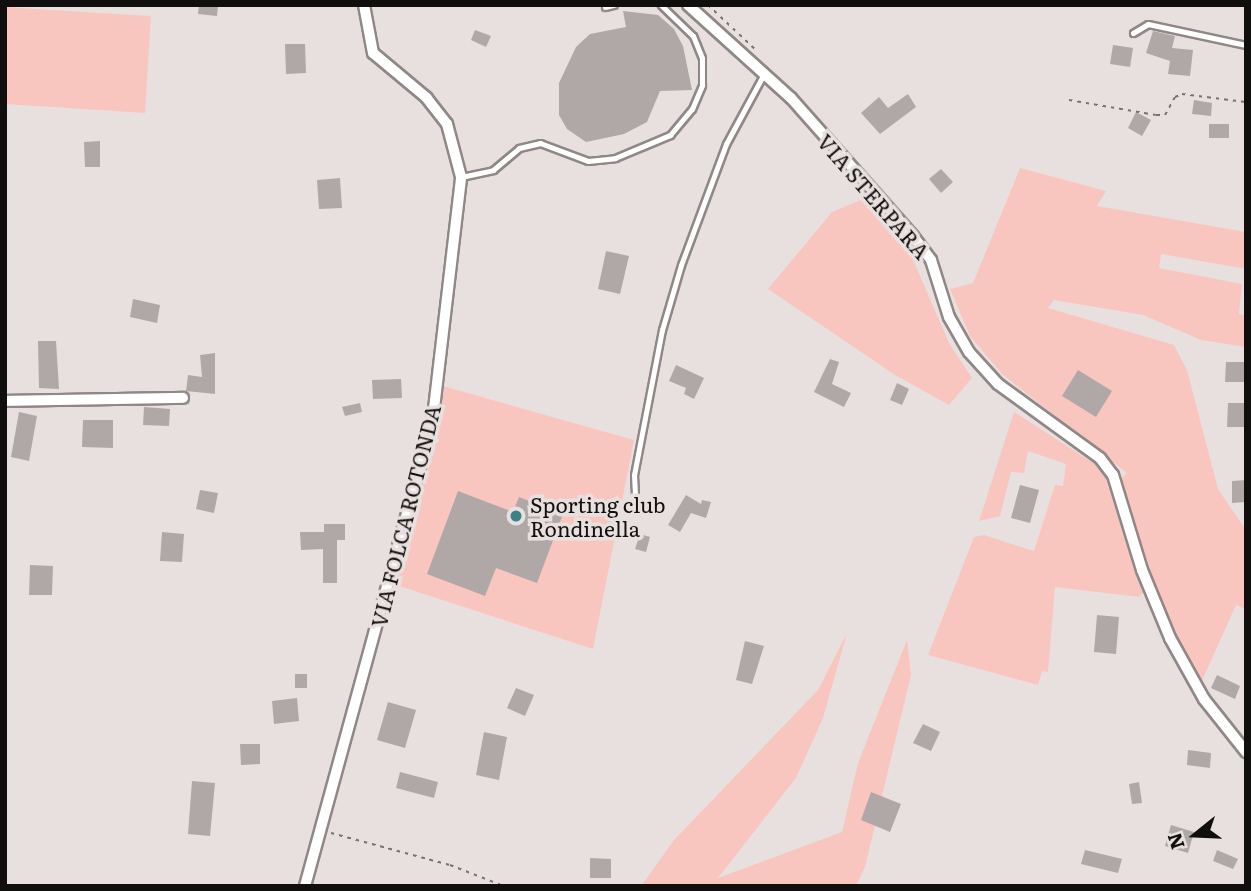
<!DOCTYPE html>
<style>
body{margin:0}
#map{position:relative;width:1251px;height:891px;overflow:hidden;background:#e8e0df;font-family:Literata,serif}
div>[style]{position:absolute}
.green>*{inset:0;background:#f9c6bf}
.building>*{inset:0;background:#afa8a6}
.path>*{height:2px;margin-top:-1px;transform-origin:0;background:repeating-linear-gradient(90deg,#777271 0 3.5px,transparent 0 8.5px)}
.roads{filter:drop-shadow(2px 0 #8f8887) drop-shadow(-2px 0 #8f8887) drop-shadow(0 2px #8f8887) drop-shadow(0 -2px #8f8887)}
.service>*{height:5px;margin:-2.5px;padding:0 2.5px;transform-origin:2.5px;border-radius:2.5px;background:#fff}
.minor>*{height:10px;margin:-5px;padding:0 5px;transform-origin:5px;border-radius:5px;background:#fff}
.dots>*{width:19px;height:19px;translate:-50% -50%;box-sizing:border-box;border:4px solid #e8e0df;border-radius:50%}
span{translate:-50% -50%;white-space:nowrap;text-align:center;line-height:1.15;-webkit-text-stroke:7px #e8e0df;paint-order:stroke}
.street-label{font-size:21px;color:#110f0e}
.poi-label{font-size:21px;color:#110f0e}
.left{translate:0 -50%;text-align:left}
.frame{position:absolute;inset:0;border:7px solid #110f0e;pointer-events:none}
.north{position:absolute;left:1160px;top:800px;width:70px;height:70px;-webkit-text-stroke:5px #e8e0df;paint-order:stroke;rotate:252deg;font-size:19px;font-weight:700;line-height:28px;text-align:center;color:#110f0e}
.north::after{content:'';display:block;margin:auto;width:24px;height:32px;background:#110f0e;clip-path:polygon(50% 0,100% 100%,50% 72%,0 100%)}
</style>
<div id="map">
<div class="green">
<div style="clip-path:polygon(5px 7px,151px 16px,145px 113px,5px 104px)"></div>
<div style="clip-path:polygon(1020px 168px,1106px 191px,1097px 206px,1246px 232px,1246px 269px,1161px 254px,1159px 268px,1242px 284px,1239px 314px,1246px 316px,1246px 347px,1201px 340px,1143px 315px,1054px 300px,1048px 308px,1174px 345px,1187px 370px,1218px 489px,1246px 530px,1246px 609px,1236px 605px,1201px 683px,1172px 627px,1140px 547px,1121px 479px,1127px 473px,1002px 374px,970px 336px,950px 289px,973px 283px)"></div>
<div style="clip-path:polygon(868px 197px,905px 241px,949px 343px,972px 378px,949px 405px,895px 375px,768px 289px,832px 212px)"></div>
<div style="clip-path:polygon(443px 386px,634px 440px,593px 649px,396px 585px)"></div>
<div style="clip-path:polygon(1014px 412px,1095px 464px,1105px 476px,1144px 592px,1139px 597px,1055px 587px,1048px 672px,1042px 671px,1038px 685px,928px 655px,974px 537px,984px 535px,1034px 551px,1055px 485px,1063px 486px,1066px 464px,1028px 451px,1024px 473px,1011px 472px,1000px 516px,979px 521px)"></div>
<div style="clip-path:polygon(847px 633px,823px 718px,796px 778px,718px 878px,842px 832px,858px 763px,907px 640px,911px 675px,865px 867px,856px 886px,641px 886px,674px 840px,818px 690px)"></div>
</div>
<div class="building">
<div style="clip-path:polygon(199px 5px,218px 5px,217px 16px,198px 14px)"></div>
<div style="clip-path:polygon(623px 11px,658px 15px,674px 29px,683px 46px,692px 90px,660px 91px,647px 122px,624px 134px,586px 142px,567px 129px,559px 115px,559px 83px,576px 47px,590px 34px,626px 27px)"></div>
<div style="clip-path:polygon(475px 30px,491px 36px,486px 47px,471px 40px)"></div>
<div style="clip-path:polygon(1153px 31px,1175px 36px,1172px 48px,1193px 50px,1190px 76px,1168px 74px,1170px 61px,1146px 53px)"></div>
<div style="clip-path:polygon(285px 44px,305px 44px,306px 73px,286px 74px)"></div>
<div style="clip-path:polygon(1113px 45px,1133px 48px,1130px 67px,1110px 64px)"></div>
<div style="clip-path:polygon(908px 94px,916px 107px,880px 134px,861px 113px,879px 97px,888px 108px)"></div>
<div style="clip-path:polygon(1194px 100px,1212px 103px,1211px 116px,1192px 114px)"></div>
<div style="clip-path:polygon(1136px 112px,1151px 120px,1142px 136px,1128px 128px)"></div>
<div style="clip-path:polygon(1209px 124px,1229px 124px,1229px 138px,1209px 138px)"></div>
<div style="clip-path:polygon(100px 141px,100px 167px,85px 167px,84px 142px)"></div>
<div style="clip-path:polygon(941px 169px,953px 182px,941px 193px,929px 179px)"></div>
<div style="clip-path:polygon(340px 178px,342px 208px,319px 209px,317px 180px)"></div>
<div style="clip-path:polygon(606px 251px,629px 256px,620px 294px,598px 289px)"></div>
<div style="clip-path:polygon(133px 299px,160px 305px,157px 323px,130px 317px)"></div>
<div style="clip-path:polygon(38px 341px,56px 341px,59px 389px,39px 388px)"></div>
<div style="clip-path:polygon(215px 353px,215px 394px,186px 391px,188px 375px,202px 377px,200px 355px)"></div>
<div style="clip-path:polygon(830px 359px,839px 362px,832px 384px,851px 393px,844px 407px,814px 392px)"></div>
<div style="clip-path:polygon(1226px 362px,1246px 362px,1246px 382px,1225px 382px)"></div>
<div style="clip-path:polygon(676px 365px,704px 378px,694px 399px,684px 394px,686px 388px,669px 381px)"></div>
<div style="clip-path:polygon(1078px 370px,1112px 391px,1096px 417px,1062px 396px)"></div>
<div style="clip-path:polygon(401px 379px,402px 398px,373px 399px,372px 380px)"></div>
<div style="clip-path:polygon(897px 383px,909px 389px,902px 405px,890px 400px)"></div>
<div style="clip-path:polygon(360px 403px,362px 412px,345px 416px,342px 407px)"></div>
<div style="clip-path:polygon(1228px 403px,1244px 403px,1244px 427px,1227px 427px)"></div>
<div style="clip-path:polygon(144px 407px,170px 409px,169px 426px,143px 425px)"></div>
<div style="clip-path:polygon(19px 412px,37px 416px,29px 461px,11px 457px)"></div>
<div style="clip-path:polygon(83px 420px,113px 420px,113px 448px,82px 447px)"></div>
<div style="clip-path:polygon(1246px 480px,1246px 502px,1232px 503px,1232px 481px)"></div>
<div style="clip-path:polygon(1020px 485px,1039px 490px,1030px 523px,1011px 518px)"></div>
<div style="clip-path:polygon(200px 490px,218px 493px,214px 513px,196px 509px)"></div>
<div style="clip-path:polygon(458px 491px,513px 512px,519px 497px,563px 514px,537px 583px,496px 568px,485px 596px,427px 574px)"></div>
<div style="clip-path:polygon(686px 495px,701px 504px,702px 500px,711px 502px,706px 518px,691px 513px,680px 532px,668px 525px)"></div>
<div style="clip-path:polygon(324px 524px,345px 524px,345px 540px,337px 540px,337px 583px,323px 583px,323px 549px,301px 550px,300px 532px,324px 532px)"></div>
<div style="clip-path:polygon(162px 532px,184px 534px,182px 562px,160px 561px)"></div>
<div style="clip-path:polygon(640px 534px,650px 537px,646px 552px,635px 549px)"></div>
<div style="clip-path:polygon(30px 565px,53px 566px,52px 595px,29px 595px)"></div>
<div style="clip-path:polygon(1097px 615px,1119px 617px,1116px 654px,1094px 652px)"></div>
<div style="clip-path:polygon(745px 641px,764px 646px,752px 684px,736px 680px)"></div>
<div style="clip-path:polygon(295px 674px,307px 674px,307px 688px,295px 688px)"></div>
<div style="clip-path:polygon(1217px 675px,1240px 686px,1235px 699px,1211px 688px)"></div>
<div style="clip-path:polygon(516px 688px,534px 695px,525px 716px,507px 708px)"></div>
<div style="clip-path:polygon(297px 698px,299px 721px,274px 724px,272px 701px)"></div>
<div style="clip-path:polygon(388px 702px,416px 710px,405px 748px,377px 740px)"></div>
<div style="clip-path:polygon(923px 724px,940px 732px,931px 751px,913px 743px)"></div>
<div style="clip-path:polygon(484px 732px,507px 737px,499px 780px,476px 775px)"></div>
<div style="clip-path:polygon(240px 744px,260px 744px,260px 764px,241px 765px)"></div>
<div style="clip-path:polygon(1188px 750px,1211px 753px,1210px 768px,1187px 765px)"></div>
<div style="clip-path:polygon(400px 772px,438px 782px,434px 798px,396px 788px)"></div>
<div style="clip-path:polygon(192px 781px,215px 783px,210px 836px,188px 834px)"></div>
<div style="clip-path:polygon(1139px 782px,1142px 803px,1132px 804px,1129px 784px)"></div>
<div style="clip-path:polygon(871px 792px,901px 804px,890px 832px,861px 820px)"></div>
<div style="clip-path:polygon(1171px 825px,1194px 832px,1188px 853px,1165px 846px)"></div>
<div style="clip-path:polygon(1085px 850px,1122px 859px,1118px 873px,1081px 864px)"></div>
<div style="clip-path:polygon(1217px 850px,1238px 859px,1233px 869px,1213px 861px)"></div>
<div style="clip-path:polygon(590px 858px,611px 859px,611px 878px,590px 878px)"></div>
</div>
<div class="path">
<div style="left:708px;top:5px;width:66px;rotate:43.2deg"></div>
<div style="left:1069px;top:100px;width:88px;rotate:9.8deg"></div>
<div style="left:1156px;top:115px;width:9px"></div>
<div style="left:1165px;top:115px;width:21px;rotate:-61deg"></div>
<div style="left:1175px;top:97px;width:8px;rotate:-23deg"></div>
<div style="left:1182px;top:94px;width:64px;rotate:7.1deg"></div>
<div style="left:331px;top:833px;width:123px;rotate:15.1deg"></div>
<div style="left:450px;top:865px;width:58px;rotate:21.3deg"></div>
</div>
<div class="roads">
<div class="service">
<div style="left:605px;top:7px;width:9px;rotate:-13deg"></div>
<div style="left:1133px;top:33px;width:17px;rotate:-31deg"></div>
<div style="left:1148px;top:24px;width:100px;rotate:12.1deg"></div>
<div style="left:461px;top:177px;width:33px;rotate:-12deg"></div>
<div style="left:493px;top:170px;width:34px;rotate:-40deg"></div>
<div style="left:519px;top:148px;width:22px;rotate:-13deg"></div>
<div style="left:540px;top:143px;width:51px;rotate:20.6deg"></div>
<div style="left:588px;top:161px;width:27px;rotate:-6deg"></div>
<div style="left:615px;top:158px;width:60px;rotate:-22.7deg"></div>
<div style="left:670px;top:135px;width:34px;rotate:-50deg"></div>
<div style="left:692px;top:109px;width:26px;rotate:-67deg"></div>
<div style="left:702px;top:85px;width:27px;rotate:-90deg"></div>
<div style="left:702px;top:58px;width:24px;rotate:-112deg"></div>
<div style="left:693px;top:36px;width:45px;rotate:-135.9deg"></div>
<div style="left:635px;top:494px;width:19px;rotate:-93deg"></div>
<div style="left:634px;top:475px;width:148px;rotate:-79.1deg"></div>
<div style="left:662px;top:330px;width:68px;rotate:-73.7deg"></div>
<div style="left:681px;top:265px;width:129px;rotate:-69.6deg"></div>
<div style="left:726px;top:144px;width:82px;rotate:-61.6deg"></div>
</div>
<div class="minor">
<div style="left:688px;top:5px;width:139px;rotate:42.1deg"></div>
<div style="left:791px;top:98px;width:184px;rotate:48.5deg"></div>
<div style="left:913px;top:236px;width:30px;rotate:53deg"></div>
<div style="left:931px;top:260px;width:60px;rotate:72.5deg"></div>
<div style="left:949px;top:317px;width:40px;rotate:60.3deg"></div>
<div style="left:969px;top:352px;width:43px;rotate:47.8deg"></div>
<div style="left:998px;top:384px;width:126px;rotate:36deg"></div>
<div style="left:1100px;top:458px;width:21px;rotate:53deg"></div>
<div style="left:1113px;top:475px;width:99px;rotate:73deg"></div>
<div style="left:1142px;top:570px;width:74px;rotate:67.6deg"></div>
<div style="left:1170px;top:638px;width:70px;rotate:60.9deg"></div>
<div style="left:1204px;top:699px;width:68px;rotate:51.6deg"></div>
<div style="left:5px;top:401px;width:178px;rotate:-1deg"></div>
<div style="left:305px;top:886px;width:486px;rotate:-74.7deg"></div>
<div style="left:433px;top:417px;width:242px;rotate:-83.3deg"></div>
<div style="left:461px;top:177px;width:55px;rotate:-104.8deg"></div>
<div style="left:447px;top:124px;width:33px;rotate:-128deg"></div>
<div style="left:427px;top:98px;width:70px;rotate:-140.2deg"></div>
<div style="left:373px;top:53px;width:49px;rotate:-100.6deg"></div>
</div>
</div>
<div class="dots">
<div style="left:516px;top:516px;background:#3a818a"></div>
</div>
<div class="street-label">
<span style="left:874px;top:196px;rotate:49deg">VIA STERPARA</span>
<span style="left:405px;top:516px;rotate:-76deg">VIA FOLCA ROTONDA</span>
</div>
<div class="poi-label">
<span class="left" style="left:530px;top:516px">Sporting club<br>Rondinella</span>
</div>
<div class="frame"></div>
<div class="north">N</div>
</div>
